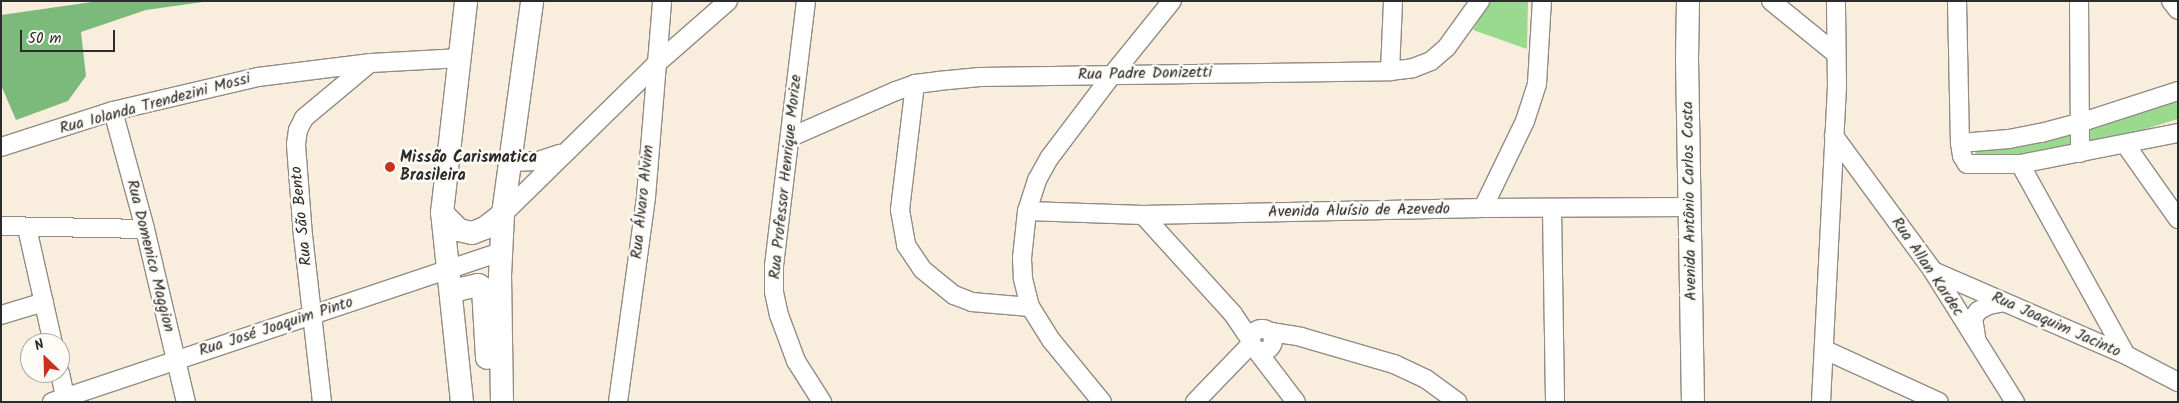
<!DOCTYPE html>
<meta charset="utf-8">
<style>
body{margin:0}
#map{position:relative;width:2179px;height:403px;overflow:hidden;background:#f9eedd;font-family:Kalam,sans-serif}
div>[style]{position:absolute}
.green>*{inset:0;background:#9ada8f}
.forest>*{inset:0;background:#7bba7a}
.roads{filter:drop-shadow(1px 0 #928c84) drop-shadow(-1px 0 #928c84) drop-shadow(0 1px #928c84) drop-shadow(0 -1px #928c84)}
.minor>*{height:18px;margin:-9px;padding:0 9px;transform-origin:9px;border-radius:9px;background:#fff}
.minor>.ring{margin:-9px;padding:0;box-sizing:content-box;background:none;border:18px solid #fff;border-radius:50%}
.major>*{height:22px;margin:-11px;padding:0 11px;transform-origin:11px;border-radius:11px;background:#fff}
.dots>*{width:14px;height:14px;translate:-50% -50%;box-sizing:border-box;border:2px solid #fdfcf7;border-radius:50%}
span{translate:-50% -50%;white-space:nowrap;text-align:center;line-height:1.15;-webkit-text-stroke:5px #fdfcf7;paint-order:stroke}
.street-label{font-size:16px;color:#2b2b2b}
.poi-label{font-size:16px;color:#2b2b2b;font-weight:700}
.left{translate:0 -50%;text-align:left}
.frame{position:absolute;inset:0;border:2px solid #2b2b2b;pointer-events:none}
.north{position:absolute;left:20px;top:333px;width:50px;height:50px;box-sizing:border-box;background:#fdfcf7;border:1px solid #a9a8a5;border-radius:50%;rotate:336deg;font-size:14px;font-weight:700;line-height:20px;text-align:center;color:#2b2b2b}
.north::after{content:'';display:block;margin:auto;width:18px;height:22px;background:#c8321e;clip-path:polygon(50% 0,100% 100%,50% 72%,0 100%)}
.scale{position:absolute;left:20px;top:30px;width:95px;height:22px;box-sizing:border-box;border:2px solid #2b2b2b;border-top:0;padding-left:6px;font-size:15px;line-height:18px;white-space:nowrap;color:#2b2b2b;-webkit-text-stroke:4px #fdfcf7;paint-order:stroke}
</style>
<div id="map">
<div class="green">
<div style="clip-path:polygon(1490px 1px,1528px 1px,1527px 49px,1473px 30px)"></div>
<div style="clip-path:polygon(2178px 94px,2178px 119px,2119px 137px,2018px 160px,1977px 157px,1975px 152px,2073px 127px)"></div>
</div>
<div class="forest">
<div style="clip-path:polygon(99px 1px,210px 1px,146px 10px,81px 32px,86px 76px,68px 101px,16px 120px,1px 85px,1px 15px)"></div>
</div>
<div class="roads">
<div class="minor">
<div style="left:806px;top:1px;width:267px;rotate:96.9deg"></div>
<div style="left:774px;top:266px;width:26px;rotate:90deg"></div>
<div style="left:774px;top:292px;width:24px;rotate:78deg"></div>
<div style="left:779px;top:315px;width:49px;rotate:69.7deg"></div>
<div style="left:796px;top:361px;width:49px;rotate:57.6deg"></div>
<div style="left:1771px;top:1px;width:82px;rotate:39.1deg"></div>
<div style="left:1957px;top:1px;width:142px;rotate:88.8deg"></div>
<div style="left:1960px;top:143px;width:13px;rotate:81deg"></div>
<div style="left:1962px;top:156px;width:9px;rotate:58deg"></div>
<div style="left:1967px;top:164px;width:53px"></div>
<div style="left:2020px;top:164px;width:161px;rotate:-11.1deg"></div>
<div style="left:2079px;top:1px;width:152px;rotate:89.6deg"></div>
<div style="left:2171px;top:1px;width:11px;rotate:52deg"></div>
<div style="left:1390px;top:71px;width:70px;rotate:-87.5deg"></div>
<div style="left:915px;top:84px;width:127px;rotate:96.8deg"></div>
<div style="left:900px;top:210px;width:36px;rotate:80deg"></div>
<div style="left:906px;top:245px;width:30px;rotate:56deg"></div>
<div style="left:923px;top:270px;width:40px;rotate:39deg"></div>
<div style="left:954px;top:295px;width:19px;rotate:21deg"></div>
<div style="left:972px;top:302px;width:58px;rotate:4.9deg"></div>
<div style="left:113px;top:111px;width:122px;rotate:74.8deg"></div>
<div style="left:145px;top:229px;width:178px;rotate:76.7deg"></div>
<div style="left:1834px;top:136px;width:167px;rotate:53.7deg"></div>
<div style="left:1933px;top:271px;width:155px;rotate:58deg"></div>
<div style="left:791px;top:137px;width:115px;rotate:-23.7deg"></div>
<div style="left:896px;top:91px;width:20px;rotate:-20deg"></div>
<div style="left:915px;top:84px;width:23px;rotate:-7deg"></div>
<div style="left:938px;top:81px;width:42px;rotate:-5.4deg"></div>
<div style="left:980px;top:77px;width:410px;rotate:-0.8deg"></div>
<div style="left:1390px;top:71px;width:23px;rotate:-7deg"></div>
<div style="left:1413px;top:68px;width:19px;rotate:-21deg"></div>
<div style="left:1431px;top:61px;width:21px;rotate:-41deg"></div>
<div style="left:1447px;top:47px;width:57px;rotate:-54.3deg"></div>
<div style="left:1960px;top:143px;width:49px;rotate:-4.7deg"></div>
<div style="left:2009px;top:139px;width:33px;rotate:-11deg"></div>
<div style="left:2041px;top:133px;width:39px;rotate:-15deg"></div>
<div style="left:2079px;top:123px;width:104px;rotate:-17.9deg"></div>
<div style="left:2125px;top:144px;width:92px;rotate:54.8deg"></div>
<div style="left:1px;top:147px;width:118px;rotate:-17.8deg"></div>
<div style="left:113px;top:111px;width:149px;rotate:-13.2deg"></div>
<div style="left:258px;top:77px;width:114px;rotate:-7.1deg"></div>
<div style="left:371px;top:63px;width:90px;rotate:-3.2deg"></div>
<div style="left:510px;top:162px;width:28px;rotate:-2deg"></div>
<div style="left:538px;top:161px;width:23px;rotate:-18deg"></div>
<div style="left:2020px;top:164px;width:218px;rotate:61deg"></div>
<div style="left:1483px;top:208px;width:97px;rotate:-64.2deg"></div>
<div style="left:1525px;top:121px;width:39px;rotate:-72deg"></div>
<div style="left:1537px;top:84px;width:83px;rotate:-86.6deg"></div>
<div style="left:1552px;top:209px;width:193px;rotate:89.1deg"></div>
<div style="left:1027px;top:211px;width:116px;rotate:2deg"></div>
<div style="left:1143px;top:215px;width:340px;rotate:-1.2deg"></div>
<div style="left:1483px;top:208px;width:208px;rotate:-0.3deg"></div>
<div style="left:503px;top:214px;width:213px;rotate:-44.4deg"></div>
<div style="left:655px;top:65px;width:97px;rotate:-41.2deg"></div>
<div style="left:1143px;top:215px;width:134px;rotate:47.7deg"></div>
<div style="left:1233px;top:314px;width:32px;rotate:56deg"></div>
<div style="left:1px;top:226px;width:144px;rotate:1.2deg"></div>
<div style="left:27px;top:228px;width:118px;rotate:77.3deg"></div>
<div style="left:1933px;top:271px;width:210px;rotate:23.5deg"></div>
<div style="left:2126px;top:355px;width:59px;rotate:27.4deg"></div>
<div style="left:1px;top:315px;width:45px;rotate:-16.8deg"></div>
<div class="ring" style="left:1251px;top:329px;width:4px;height:4px"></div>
<div style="left:1271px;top:332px;width:30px;rotate:9deg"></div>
<div style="left:1301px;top:337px;width:97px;rotate:16.2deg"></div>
<div style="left:1394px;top:364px;width:35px;rotate:25deg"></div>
<div style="left:1426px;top:379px;width:39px;rotate:36deg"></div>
<div style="left:1976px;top:337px;width:19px;rotate:-99deg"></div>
<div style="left:1973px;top:318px;width:9px;rotate:-54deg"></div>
<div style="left:1978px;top:311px;width:13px;rotate:-29deg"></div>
<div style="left:1989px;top:305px;width:15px;rotate:-11deg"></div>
<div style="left:1825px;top:350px;width:125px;rotate:24.5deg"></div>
<div style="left:1257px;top:351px;width:64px;rotate:52.6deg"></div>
<div style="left:60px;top:373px;width:30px;rotate:78deg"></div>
<div style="left:52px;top:402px;width:473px;rotate:-18.5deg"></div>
<div style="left:322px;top:402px;width:167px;rotate:-96.5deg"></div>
<div style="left:303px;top:236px;width:92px;rotate:-94.4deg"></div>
<div style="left:296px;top:144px;width:14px;rotate:-82deg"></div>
<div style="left:298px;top:130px;width:13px;rotate:-63deg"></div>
<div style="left:304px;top:118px;width:86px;rotate:-39.8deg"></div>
<div style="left:618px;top:402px;width:207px;rotate:-82.2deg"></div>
<div style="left:646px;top:197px;width:197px;rotate:-85.3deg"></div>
<div style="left:1102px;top:402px;width:80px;rotate:-129.4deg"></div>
<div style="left:1051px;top:340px;width:39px;rotate:-122deg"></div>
<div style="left:1030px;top:307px;width:30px;rotate:-104deg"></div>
<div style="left:1023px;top:278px;width:20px;rotate:-93deg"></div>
<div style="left:1022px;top:258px;width:47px;rotate:-83.9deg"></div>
<div style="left:1027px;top:211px;width:33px;rotate:-72deg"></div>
<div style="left:1037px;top:180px;width:26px;rotate:-61deg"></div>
<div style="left:1050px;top:157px;width:103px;rotate:-52.9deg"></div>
<div style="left:1112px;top:75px;width:95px;rotate:-51deg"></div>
<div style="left:1195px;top:402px;width:81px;rotate:-46deg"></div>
<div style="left:1821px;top:402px;width:315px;rotate:-87.1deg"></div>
<div style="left:1837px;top:87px;width:86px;rotate:-90.7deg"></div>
</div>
<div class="major">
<div style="left:1688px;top:1px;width:58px;rotate:91deg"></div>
<div style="left:1687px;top:59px;width:343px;rotate:89deg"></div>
<div style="left:442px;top:213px;width:24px;rotate:45deg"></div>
<div style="left:459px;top:230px;width:13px;rotate:13deg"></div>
<div style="left:472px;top:233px;width:14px;rotate:-21deg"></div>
<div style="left:485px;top:228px;width:23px;rotate:-38deg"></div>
<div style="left:452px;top:291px;width:27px;rotate:-13deg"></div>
<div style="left:478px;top:285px;width:6px;rotate:31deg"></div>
<div style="left:483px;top:288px;width:70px;rotate:86.7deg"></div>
<div style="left:462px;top:402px;width:190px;rotate:-96deg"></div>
<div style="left:442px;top:213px;width:213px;rotate:-83.5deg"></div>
<div style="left:502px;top:402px;width:126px;rotate:-90.9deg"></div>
<div style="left:500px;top:276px;width:62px;rotate:-87.2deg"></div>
<div style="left:503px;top:214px;width:215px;rotate:-82.2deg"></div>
</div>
</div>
<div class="dots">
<div style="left:390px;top:167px;background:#c8321e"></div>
</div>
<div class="street-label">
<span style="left:1145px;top:74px;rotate:-1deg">Rua Padre Donizetti</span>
<span style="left:155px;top:104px;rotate:-15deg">Rua Iolanda Trendezini Mossi</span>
<span style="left:786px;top:177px;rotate:-84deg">Rua Professor Henrique Morize</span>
<span style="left:1690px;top:201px;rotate:-91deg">Avenida Antônio Carlos Costa</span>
<span style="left:643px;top:202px;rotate:-84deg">Rua Álvaro Alvim</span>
<span style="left:1359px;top:211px;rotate:-1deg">Avenida Aluísio de Azevedo</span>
<span style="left:302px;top:216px;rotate:-96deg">Rua São Bento</span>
<span style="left:150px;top:256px;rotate:76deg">Rua Domenico Maggion</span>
<span style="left:1927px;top:267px;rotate:56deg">Rua Allan Kardec</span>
<span style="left:2056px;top:325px;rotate:24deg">Rua Joaquim Jacinto</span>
<span style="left:276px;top:327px;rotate:-18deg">Rua José Joaquim Pinto</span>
</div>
<div class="poi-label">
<span class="left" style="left:400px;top:167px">Missão Carismatica<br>Brasileira</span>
</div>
<div class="frame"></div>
<div class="north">N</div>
<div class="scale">50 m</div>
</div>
